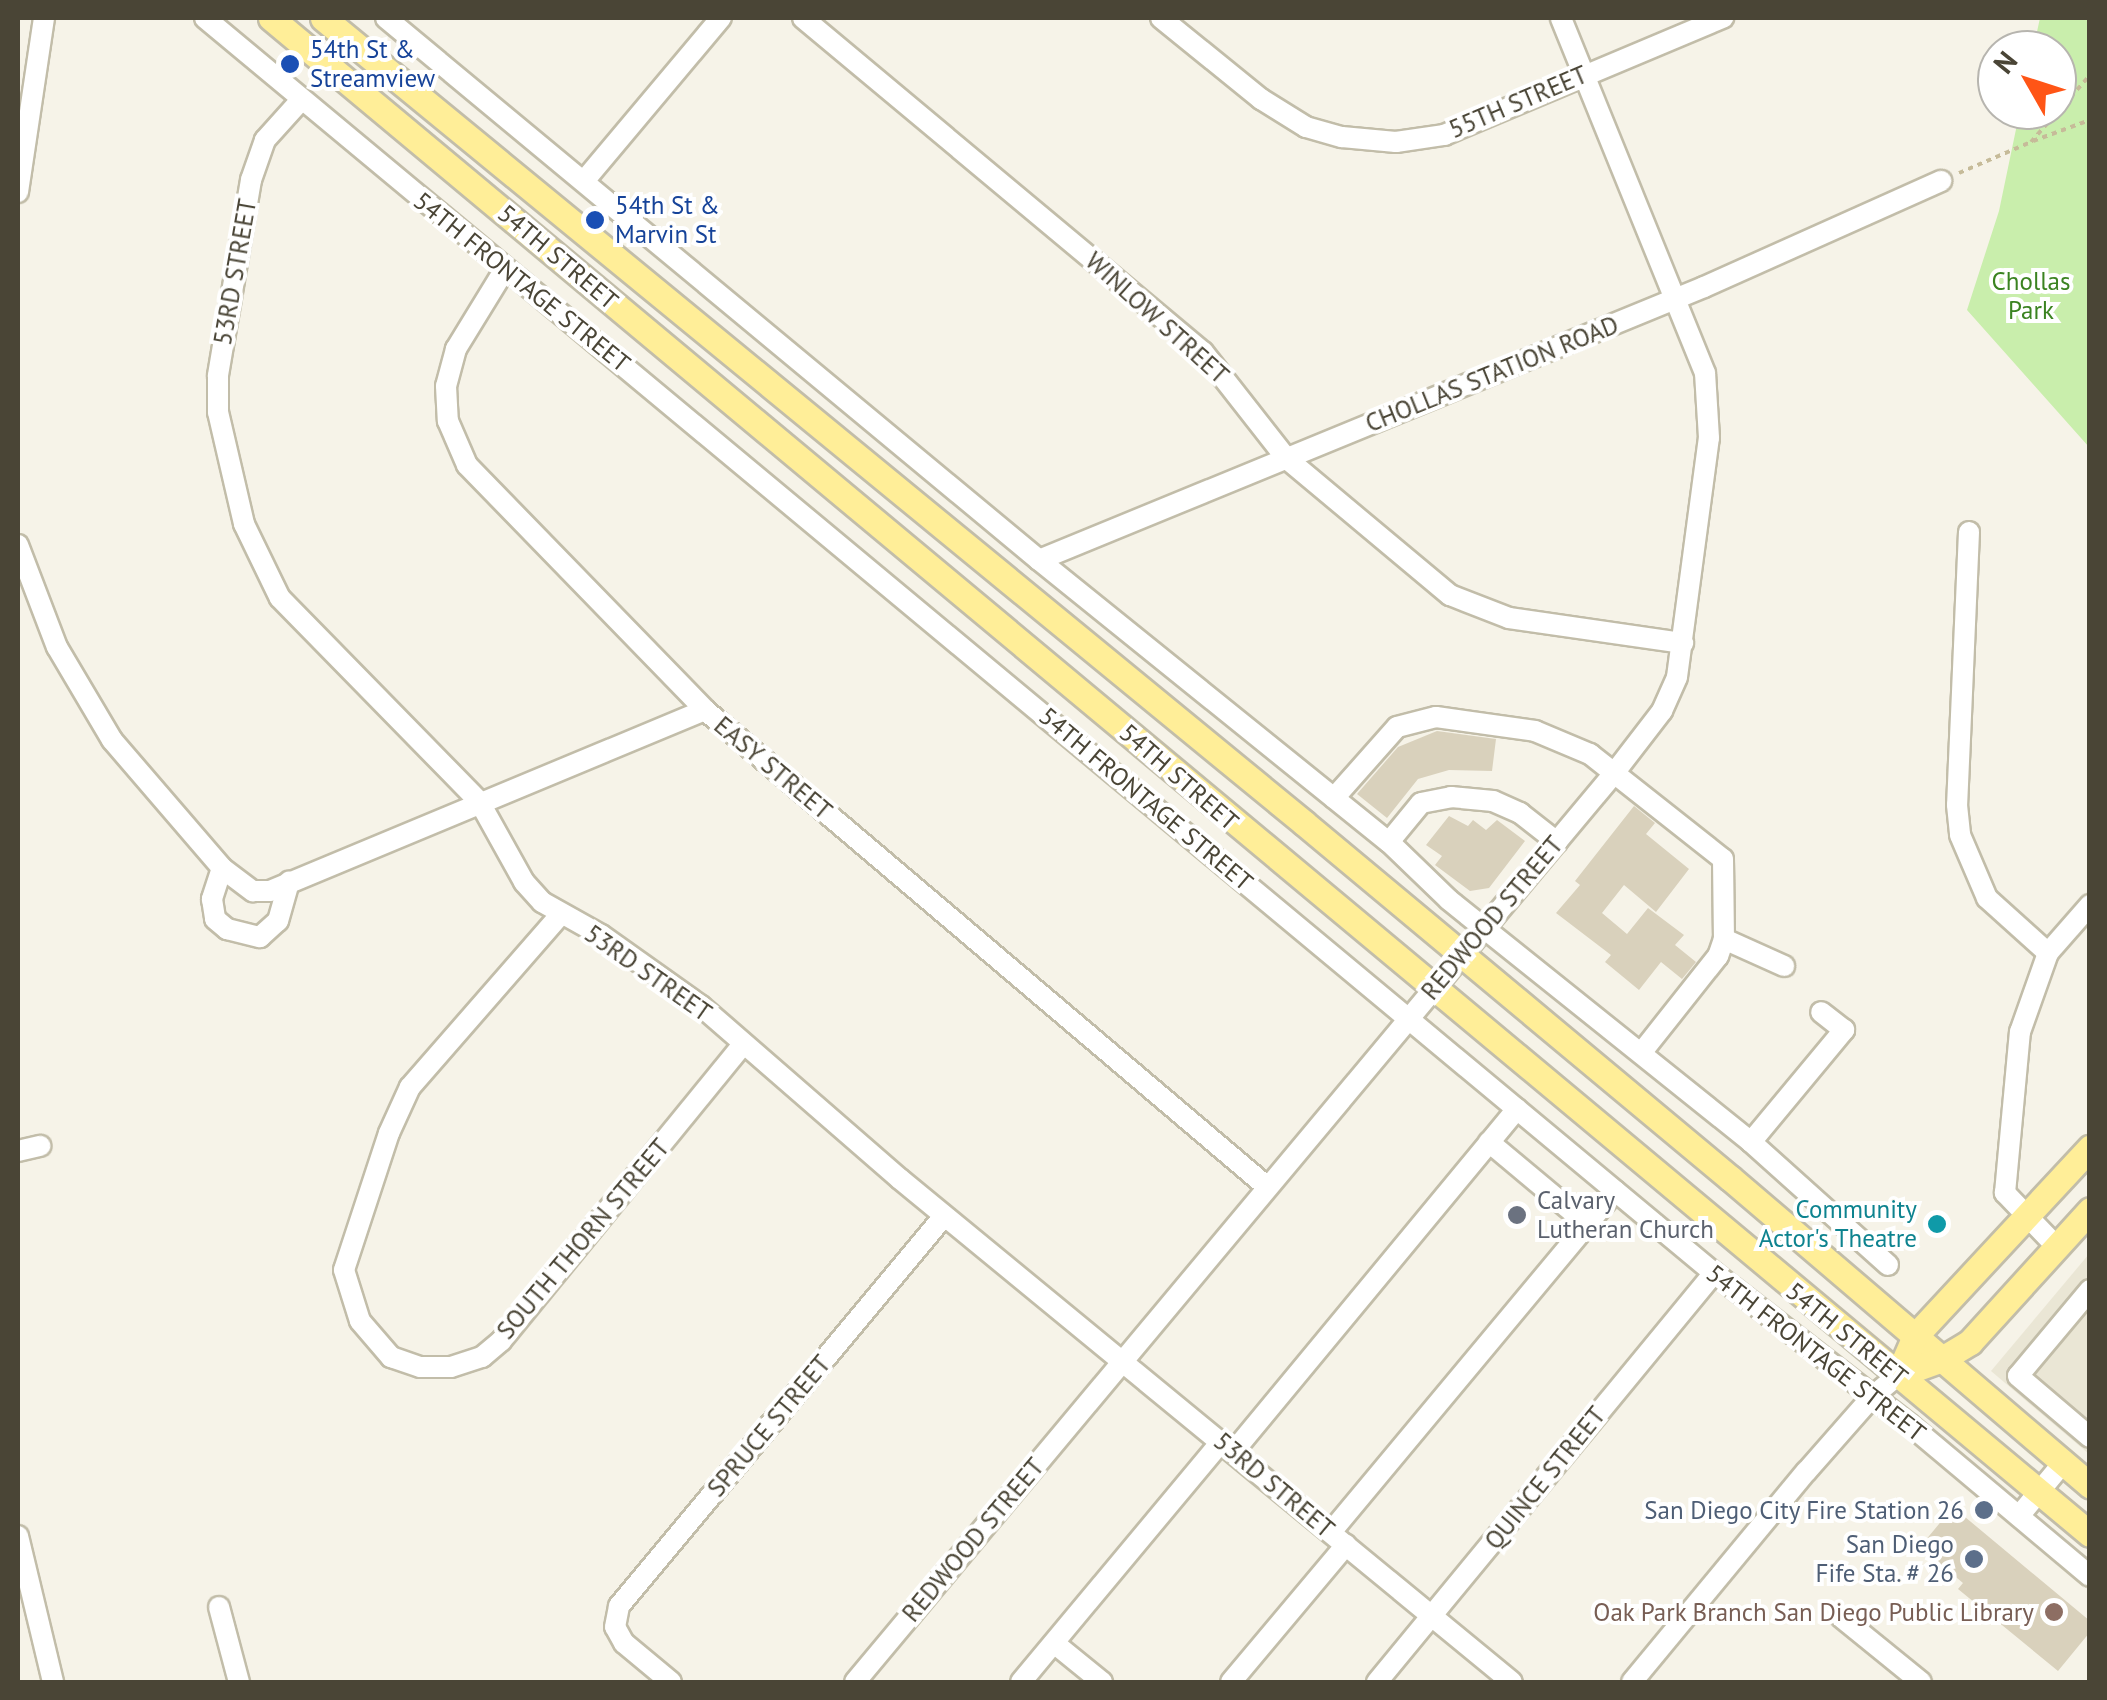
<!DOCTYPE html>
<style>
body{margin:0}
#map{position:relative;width:2107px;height:1700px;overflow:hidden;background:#f6f3e8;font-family:"PT Sans",sans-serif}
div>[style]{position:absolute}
.residential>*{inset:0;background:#eae6d5}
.green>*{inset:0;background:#c9eeac}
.building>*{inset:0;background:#d9d1bc}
.path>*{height:4px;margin-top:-2px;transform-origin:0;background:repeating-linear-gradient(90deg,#c6bb99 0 5px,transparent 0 10px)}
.roads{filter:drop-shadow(2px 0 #c2bda9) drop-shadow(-2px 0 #c2bda9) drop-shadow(0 2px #c2bda9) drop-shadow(0 -2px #c2bda9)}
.minor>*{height:20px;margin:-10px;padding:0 10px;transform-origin:10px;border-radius:10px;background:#fff}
.major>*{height:25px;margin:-12.5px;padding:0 12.5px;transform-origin:12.5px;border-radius:12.5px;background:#ffee98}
.dots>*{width:28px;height:28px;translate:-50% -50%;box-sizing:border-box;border:5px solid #fff;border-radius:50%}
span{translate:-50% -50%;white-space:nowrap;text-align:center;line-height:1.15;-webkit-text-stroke:8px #fff;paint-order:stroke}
.transit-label{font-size:25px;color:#164399}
.left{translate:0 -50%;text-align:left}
.street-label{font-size:25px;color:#4a4536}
.park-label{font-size:25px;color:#3b8321}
.worship-label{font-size:25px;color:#5b616d}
.culture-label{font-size:25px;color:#0d838f}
.right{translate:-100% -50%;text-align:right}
.service-label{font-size:25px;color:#4e5e75}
.education-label{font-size:25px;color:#785e54}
.frame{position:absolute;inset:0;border:20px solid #4a4536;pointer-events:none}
.north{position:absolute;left:1977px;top:30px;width:100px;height:100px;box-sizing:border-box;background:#fff;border:2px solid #b7b5af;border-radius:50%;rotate:309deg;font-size:28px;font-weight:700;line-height:40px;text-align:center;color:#4a4536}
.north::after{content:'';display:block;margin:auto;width:35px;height:45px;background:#ff5516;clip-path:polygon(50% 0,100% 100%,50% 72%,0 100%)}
</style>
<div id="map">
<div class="residential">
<div style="clip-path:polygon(2089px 1254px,2089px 1454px,1991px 1371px)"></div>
</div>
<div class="green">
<div style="clip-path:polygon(2040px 18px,2089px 18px,2089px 447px,1967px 310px,1999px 211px,2020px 110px,2057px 110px,2057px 50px,2033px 50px)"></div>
</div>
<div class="building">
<div style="clip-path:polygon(1437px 731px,1496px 739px,1492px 771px,1449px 770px,1418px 779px,1387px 818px,1357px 794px,1398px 747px)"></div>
<div style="clip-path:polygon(1634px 806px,1655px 823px,1646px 834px,1689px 869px,1656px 912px,1624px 885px,1602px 913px,1627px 934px,1648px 908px,1684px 935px,1675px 945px,1696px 962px,1682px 979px,1661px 962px,1639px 990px,1605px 962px,1611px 955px,1556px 913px,1580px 885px,1575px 881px)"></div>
<div style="clip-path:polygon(1449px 816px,1468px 826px,1473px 820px,1486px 830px,1497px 820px,1525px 841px,1489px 888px,1470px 891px,1435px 865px,1442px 856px,1426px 845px)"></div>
<div style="clip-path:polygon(1953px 1507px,2090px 1621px,2090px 1632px,2058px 1671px,1958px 1589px,1963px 1583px,1920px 1547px)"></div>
</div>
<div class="path">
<div style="left:2033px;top:141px;width:61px;rotate:-20.2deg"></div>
<div style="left:1959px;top:173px;width:78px;rotate:-23.3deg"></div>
<div style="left:2031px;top:142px;width:89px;rotate:-48.6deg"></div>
</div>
<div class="roads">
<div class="minor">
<div style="left:205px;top:18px;width:1963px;rotate:39.75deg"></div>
<div style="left:1714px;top:1273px;width:248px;rotate:37.8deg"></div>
<div style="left:1910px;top:1425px;width:235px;rotate:40deg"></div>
<div style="left:386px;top:18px;width:849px;rotate:39.69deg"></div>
<div style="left:1039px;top:560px;width:449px;rotate:38.9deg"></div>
<div style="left:1389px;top:842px;width:83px;rotate:44deg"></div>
<div style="left:1449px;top:900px;width:387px;rotate:38.7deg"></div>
<div style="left:1751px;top:1142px;width:184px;rotate:41.9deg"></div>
<div style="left:803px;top:18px;width:521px;rotate:39.86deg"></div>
<div style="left:1203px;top:352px;width:135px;rotate:51.9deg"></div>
<div style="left:1286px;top:458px;width:214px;rotate:39.9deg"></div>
<div style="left:1450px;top:595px;width:63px;rotate:21.3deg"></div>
<div style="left:1509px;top:618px;width:176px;rotate:8.2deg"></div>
<div style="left:1161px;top:18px;width:129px;rotate:39deg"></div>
<div style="left:1261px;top:99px;width:53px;rotate:31.9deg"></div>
<div style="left:1306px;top:127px;width:37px;rotate:16deg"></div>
<div style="left:1342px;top:137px;width:54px;rotate:5.3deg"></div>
<div style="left:1396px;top:142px;width:49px;rotate:-8.3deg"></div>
<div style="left:1444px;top:135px;width:303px;rotate:-22.8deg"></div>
<div style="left:301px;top:100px;width:54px;rotate:132deg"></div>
<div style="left:265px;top:140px;width:42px;rotate:109.3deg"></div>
<div style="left:251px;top:180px;width:199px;rotate:99.6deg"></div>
<div style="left:218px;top:376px;width:36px;rotate:90deg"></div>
<div style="left:218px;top:412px;width:115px;rotate:76.9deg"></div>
<div style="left:244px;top:524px;width:82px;rotate:64.1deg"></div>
<div style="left:280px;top:598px;width:284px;rotate:45.6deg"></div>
<div style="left:479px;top:801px;width:93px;rotate:60.9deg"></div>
<div style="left:524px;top:882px;width:27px;rotate:48deg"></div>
<div style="left:542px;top:902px;width:68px;rotate:29.2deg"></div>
<div style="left:601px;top:935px;width:123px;rotate:35.4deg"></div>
<div style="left:701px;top:1006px;width:264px;rotate:41deg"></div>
<div style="left:900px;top:1179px;width:792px;rotate:39.42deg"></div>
<div style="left:584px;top:181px;width:213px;rotate:-50deg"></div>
<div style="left:18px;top:192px;width:176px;rotate:-81.5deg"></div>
<div style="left:505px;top:269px;width:94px;rotate:121.5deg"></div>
<div style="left:456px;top:349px;width:38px;rotate:105deg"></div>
<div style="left:446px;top:386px;width:35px;rotate:87deg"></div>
<div style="left:448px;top:421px;width:48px;rotate:66.6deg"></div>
<div style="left:467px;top:465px;width:342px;rotate:45.8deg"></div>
<div style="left:705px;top:710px;width:736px;rotate:40.31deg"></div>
<div style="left:1969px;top:532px;width:273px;rotate:92.5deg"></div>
<div style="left:1957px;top:805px;width:30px;rotate:84deg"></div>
<div style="left:1960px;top:835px;width:69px;rotate:66.8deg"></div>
<div style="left:1987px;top:898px;width:82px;rotate:42deg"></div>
<div style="left:18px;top:545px;width:109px;rotate:69.1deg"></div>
<div style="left:57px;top:647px;width:108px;rotate:59.4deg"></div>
<div style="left:112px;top:740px;width:169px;rotate:49.3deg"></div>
<div style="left:222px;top:868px;width:39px;rotate:37deg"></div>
<div style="left:253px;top:891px;width:17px"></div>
<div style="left:270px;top:891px;width:471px;rotate:-22.6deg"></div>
<div style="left:1039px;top:560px;width:719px;rotate:-22.32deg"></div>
<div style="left:1704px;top:287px;width:260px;rotate:-24.1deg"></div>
<div style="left:1334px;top:798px;width:95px;rotate:-48.4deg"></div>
<div style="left:1397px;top:727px;width:40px;rotate:-14.4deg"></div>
<div style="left:1436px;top:717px;width:100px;rotate:8deg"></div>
<div style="left:1535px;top:731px;width:60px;rotate:22.7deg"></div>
<div style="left:1590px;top:754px;width:169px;rotate:38.3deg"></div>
<div style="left:1723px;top:859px;width:80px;rotate:89.3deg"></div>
<div style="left:1724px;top:939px;width:18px;rotate:109deg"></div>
<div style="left:1718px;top:956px;width:122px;rotate:128.4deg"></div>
<div style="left:1389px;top:842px;width:50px;rotate:-50.6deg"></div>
<div style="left:1421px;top:803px;width:31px;rotate:-11deg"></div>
<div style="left:1451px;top:797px;width:42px;rotate:5.4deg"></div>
<div style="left:1493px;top:801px;width:30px;rotate:24deg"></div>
<div style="left:1520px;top:813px;width:47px;rotate:38.1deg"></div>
<div style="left:222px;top:868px;width:33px;rotate:108deg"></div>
<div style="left:212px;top:899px;width:20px;rotate:81deg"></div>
<div style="left:215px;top:919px;width:16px;rotate:40deg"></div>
<div style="left:227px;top:929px;width:34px;rotate:14deg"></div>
<div style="left:260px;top:937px;width:24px;rotate:-42deg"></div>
<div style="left:278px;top:921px;width:41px;rotate:-74.2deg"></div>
<div style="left:561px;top:914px;width:230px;rotate:131.1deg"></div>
<div style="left:410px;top:1087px;width:51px;rotate:114.5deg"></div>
<div style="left:389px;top:1133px;width:144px;rotate:108.2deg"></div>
<div style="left:344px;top:1270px;width:53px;rotate:72.6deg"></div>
<div style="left:360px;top:1321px;width:48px;rotate:49.3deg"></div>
<div style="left:391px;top:1357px;width:31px;rotate:19deg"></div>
<div style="left:420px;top:1367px;width:31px"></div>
<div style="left:451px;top:1367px;width:33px;rotate:-18deg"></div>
<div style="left:482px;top:1357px;width:25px;rotate:-40deg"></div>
<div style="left:501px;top:1341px;width:382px;rotate:-50.8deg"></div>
<div style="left:1724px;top:939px;width:66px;rotate:24.2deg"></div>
<div style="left:1489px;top:1142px;width:128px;rotate:39.9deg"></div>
<div style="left:1751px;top:1142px;width:146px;rotate:-50.3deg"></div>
<div style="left:1844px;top:1030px;width:29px;rotate:-142deg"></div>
<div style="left:18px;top:1151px;width:23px;rotate:-13deg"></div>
<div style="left:2056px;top:1246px;width:74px;rotate:-133.9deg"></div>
<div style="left:2005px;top:1193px;width:162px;rotate:-84.7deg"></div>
<div style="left:2020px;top:1032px;width:84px;rotate:-70.5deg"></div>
<div style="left:2048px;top:953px;width:64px;rotate:-48.8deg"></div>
<div style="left:2090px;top:1290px;width:112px;rotate:129.9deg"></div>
<div style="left:2018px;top:1376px;width:94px;rotate:40.3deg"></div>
<div style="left:1234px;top:1451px;width:444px;rotate:-50.4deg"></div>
<div style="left:2019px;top:1516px;width:69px;rotate:-50.3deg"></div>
<div style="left:1331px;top:1532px;width:444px;rotate:-50.2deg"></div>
<div style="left:18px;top:1536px;width:150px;rotate:76.5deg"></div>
<div style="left:219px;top:1607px;width:78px;rotate:75.1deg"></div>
<div style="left:1841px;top:1617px;width:103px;rotate:39.1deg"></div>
<div style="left:1054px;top:1643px;width:62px;rotate:39.1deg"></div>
<div style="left:671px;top:1682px;width:61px;rotate:-140.3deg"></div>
<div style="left:624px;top:1643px;width:18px;rotate:-119deg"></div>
<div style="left:615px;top:1627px;width:21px;rotate:-79deg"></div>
<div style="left:619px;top:1606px;width:508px;rotate:-50.19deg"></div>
<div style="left:855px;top:1682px;width:1186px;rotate:-50.13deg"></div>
<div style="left:1615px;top:772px;width:77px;rotate:-52.4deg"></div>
<div style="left:1662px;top:711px;width:37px;rotate:-66deg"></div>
<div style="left:1677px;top:677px;width:241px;rotate:-82.4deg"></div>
<div style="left:1709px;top:438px;width:65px;rotate:-93.5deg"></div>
<div style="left:1705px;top:373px;width:383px;rotate:-112.1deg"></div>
<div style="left:1021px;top:1682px;width:314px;rotate:-50.2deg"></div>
<div style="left:1231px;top:1682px;width:179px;rotate:-50deg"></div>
<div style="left:1377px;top:1682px;width:530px;rotate:-50.51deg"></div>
<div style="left:1632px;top:1682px;width:273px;rotate:-50.4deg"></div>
<div style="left:1806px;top:1472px;width:100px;rotate:-48.7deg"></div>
<div style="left:1872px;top:1397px;width:34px;rotate:-40deg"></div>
</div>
<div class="major">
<div style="left:271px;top:18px;width:2368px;rotate:39.81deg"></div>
<div style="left:323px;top:18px;width:1269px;rotate:39.37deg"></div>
<div style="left:1304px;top:823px;width:555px;rotate:39.81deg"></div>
<div style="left:1730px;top:1178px;width:474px;rotate:40.5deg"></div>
<div style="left:1898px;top:1375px;width:43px;rotate:-66.4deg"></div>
<div style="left:1915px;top:1336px;width:257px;rotate:-47.1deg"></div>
<div style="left:1898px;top:1375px;width:47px;rotate:-20deg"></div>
<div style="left:1942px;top:1359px;width:33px;rotate:-31deg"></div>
<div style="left:1970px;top:1342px;width:178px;rotate:-47.7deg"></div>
</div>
</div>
<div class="dots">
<div style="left:290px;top:64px;background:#1a4fb4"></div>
<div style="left:595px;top:220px;background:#1a4fb4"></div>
<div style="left:1517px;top:1215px;background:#6b7280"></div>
<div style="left:1937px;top:1224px;background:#0f9aa8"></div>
<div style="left:1984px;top:1510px;background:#5c6f8a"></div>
<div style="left:1974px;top:1559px;background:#5c6f8a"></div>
<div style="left:2054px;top:1612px;background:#8d6e63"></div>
</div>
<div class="transit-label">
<span class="left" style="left:310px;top:64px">54th St &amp;<br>Streamview</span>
<span class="left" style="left:615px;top:220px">54th St &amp;<br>Marvin St</span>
</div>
<div class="street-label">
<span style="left:1518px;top:102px;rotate:-23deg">55TH STREET</span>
<span style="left:558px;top:257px;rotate:40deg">54TH STREET</span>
<span style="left:235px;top:272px;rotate:-80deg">53RD STREET</span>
<span style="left:522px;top:282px;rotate:39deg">54TH FRONTAGE STREET</span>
<span style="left:1157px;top:318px;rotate:42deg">WINLOW STREET</span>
<span style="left:1492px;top:374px;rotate:-22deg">CHOLLAS STATION ROAD</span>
<span style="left:773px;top:768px;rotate:40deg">EASY STREET</span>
<span style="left:1179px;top:777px;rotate:41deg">54TH STREET</span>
<span style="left:1146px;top:799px;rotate:40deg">54TH FRONTAGE STREET</span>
<span style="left:1492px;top:918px;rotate:-50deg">REDWOOD STREET</span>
<span style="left:648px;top:973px;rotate:35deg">53RD STREET</span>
<span style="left:583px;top:1239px;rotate:-50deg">SOUTH THORN STREET</span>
<span style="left:1847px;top:1334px;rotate:39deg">54TH STREET</span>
<span style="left:1816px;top:1353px;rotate:38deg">54TH FRONTAGE STREET</span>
<span style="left:769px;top:1426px;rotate:-50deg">SPRUCE STREET</span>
<span style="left:1545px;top:1478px;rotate:-51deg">QUINCE STREET</span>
<span style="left:1274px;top:1485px;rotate:40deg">53RD STREET</span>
<span style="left:973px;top:1540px;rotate:-50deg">REDWOOD STREET</span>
</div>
<div class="park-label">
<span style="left:2031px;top:296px">Chollas<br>Park</span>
</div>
<div class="worship-label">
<span class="left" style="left:1537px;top:1215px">Calvary<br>Lutheran Church</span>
</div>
<div class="culture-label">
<span class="right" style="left:1917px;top:1224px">Community<br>Actor's Theatre</span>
</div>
<div class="service-label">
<span class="right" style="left:1964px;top:1510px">San Diego City Fire Station 26</span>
<span class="right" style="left:1954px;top:1559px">San Diego<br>Fife Sta. # 26</span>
</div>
<div class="education-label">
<span class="right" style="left:2034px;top:1612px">Oak Park Branch San Diego Public Library</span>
</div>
<div class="frame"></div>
<div class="north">N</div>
</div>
